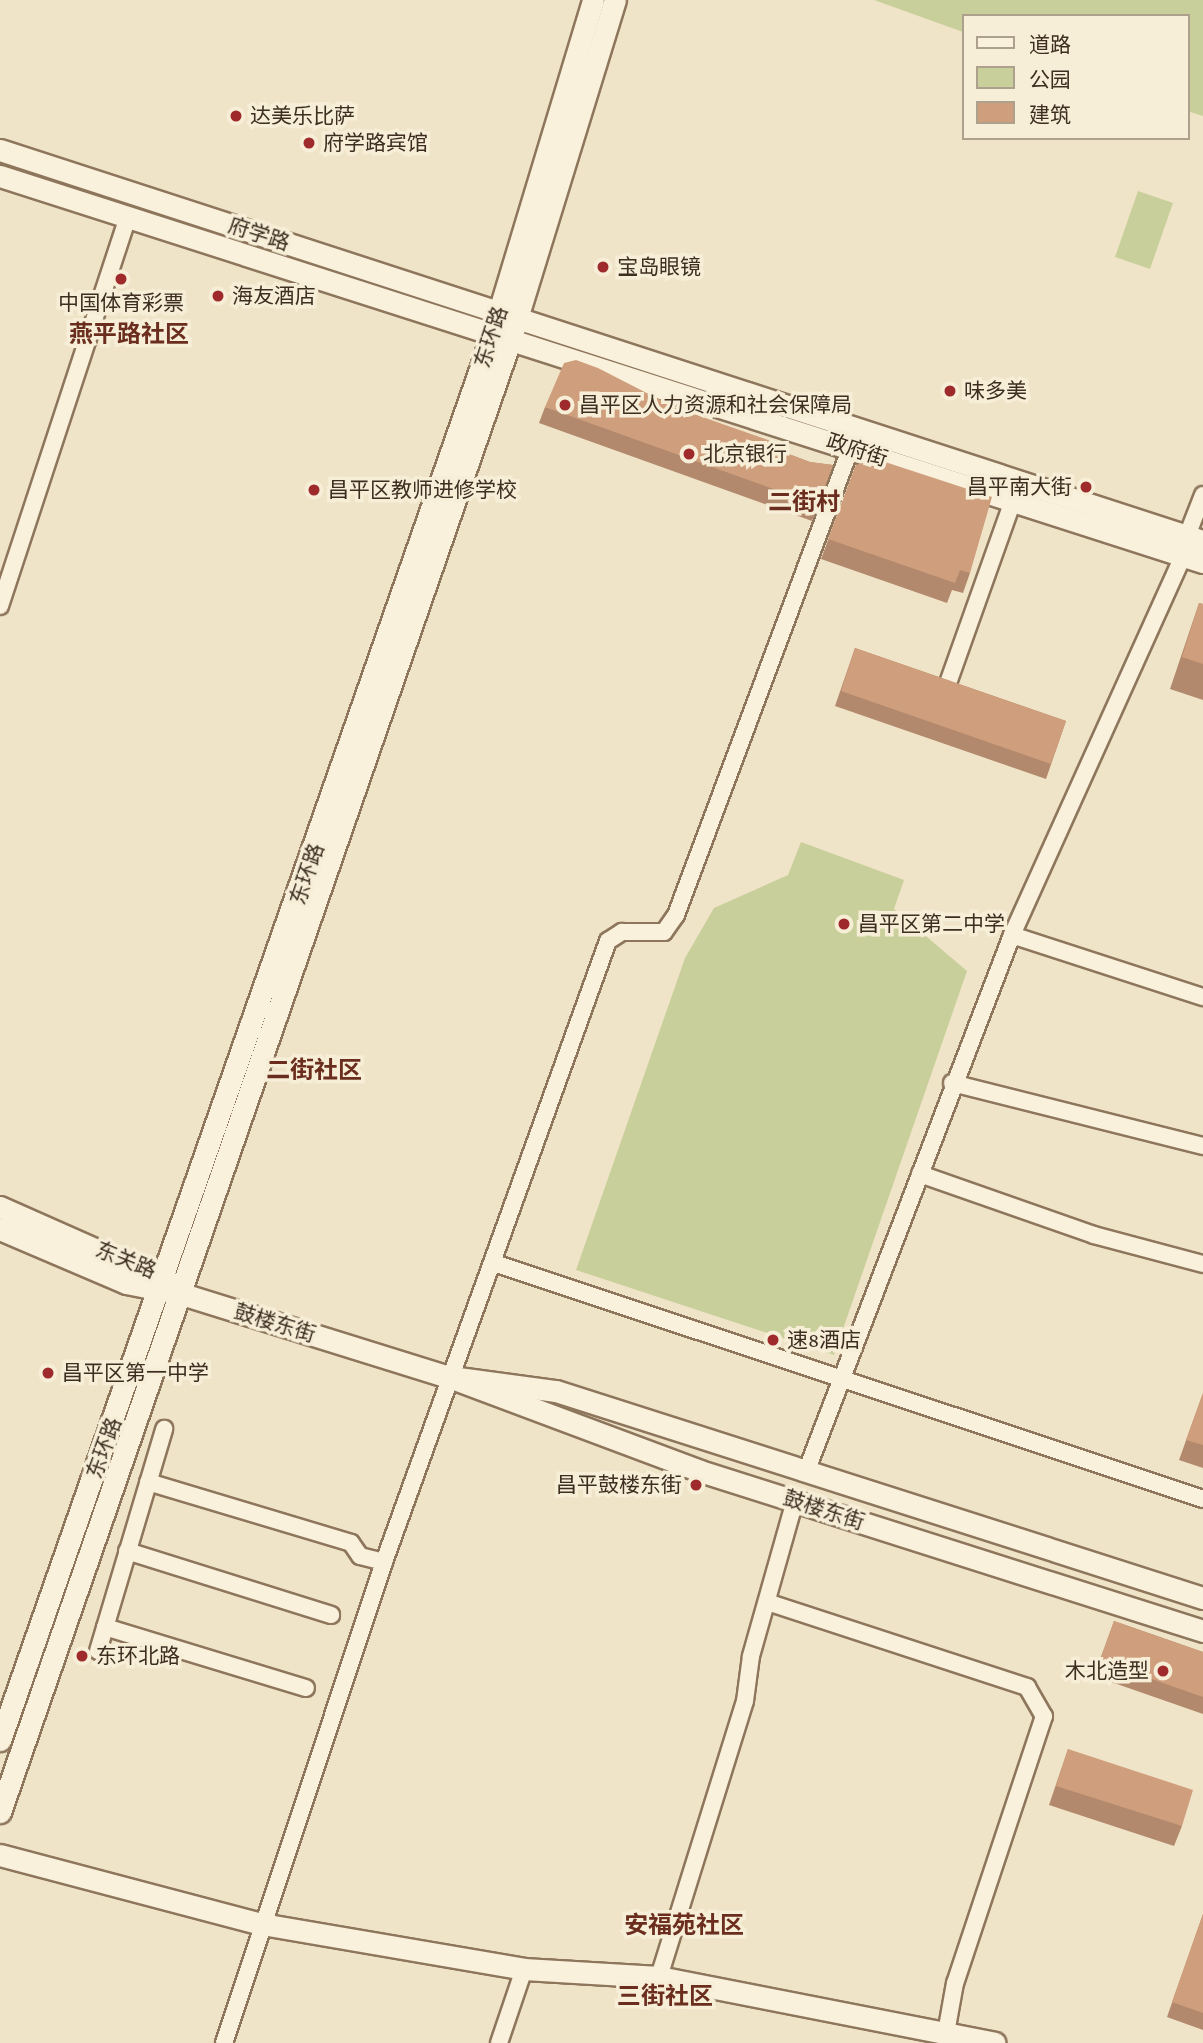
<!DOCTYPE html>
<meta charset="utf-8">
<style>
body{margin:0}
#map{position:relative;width:1203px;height:2043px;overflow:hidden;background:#f0e4c8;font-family:"Crimson Pro","Noto Sans SC",serif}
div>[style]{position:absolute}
.green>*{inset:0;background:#c9cf9b}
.roads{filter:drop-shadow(2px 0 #8d765c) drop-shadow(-2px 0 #8d765c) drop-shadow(0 2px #8d765c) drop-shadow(0 -2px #8d765c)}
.street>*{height:16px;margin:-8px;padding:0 8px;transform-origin:8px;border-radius:8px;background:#faf1dc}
.secondary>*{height:21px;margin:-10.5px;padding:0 10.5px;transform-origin:10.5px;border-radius:10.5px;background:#faf1dc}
.wall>*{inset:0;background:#b2896c}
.building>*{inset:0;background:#cf9f7d}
.dots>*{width:19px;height:19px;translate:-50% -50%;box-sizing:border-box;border:4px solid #f7eed8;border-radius:50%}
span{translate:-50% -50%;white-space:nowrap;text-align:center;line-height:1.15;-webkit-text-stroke:7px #f7eed8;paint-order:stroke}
.poi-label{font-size:21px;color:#3d2e20}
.left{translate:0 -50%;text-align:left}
.right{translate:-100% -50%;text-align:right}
.street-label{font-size:21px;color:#3d2e20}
.quarter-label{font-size:24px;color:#6b2e1e;font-weight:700}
.legend{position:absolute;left:962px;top:14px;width:228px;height:126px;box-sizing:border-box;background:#f7eed8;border:2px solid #ada18e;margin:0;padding:9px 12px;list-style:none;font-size:21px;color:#3d2e20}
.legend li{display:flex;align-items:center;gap:14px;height:35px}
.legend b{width:35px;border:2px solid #ada18e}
</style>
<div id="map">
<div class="green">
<div style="clip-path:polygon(874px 0,1203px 0,1203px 116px,1187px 111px,1187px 16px,963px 16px,963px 32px)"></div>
<div style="clip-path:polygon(1138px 191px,1173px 203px,1150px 269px,1115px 257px)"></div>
<div style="clip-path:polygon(801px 842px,904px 880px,894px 909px,967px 971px,834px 1355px,576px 1270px,685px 958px,714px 908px,788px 875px)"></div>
</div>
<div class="roads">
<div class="street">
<div style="left:1187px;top:536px;width:44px;rotate:-68.7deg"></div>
<div style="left:0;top:606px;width:410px;rotate:-71.8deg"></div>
<div style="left:947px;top:686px;width:196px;rotate:-70.4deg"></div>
<div style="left:1012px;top:935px;width:201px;rotate:18deg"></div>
<div style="left:952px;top:1083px;width:259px;rotate:14.1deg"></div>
<div style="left:920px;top:1174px;width:184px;rotate:19.3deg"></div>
<div style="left:1094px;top:1235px;width:113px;rotate:14.9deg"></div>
<div style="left:494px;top:1263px;width:747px;rotate:18.41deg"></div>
<div style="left:806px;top:1472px;width:575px;rotate:-69.01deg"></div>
<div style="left:1012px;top:935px;width:416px;rotate:-65.7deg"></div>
<div style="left:148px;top:1482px;width:212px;rotate:16.7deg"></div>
<div style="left:351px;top:1543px;width:16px;rotate:55deg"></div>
<div style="left:360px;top:1556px;width:25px;rotate:14deg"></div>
<div style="left:127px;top:1551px;width:214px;rotate:17.4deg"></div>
<div style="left:767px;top:1602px;width:274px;rotate:18.1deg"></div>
<div style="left:1027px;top:1687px;width:34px;rotate:60deg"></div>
<div style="left:1044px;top:1716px;width:281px;rotate:108.4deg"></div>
<div style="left:955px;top:1983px;width:51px;rotate:100.2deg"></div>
<div style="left:105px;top:1627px;width:210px;rotate:16.9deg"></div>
<div style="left:98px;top:1651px;width:232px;rotate:-73.4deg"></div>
<div style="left:659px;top:1977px;width:289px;rotate:-72.7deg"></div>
<div style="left:745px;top:1701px;width:45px;rotate:-82.4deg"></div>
<div style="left:751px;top:1656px;width:161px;rotate:-74.2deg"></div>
<div style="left:224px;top:2043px;width:507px;rotate:-71.6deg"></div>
<div style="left:384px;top:1562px;width:660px;rotate:-70.17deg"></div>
<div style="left:608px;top:941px;width:17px;rotate:-33deg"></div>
<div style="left:622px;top:932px;width:42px"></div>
<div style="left:664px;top:932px;width:21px;rotate:-55deg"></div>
<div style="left:676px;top:915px;width:499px;rotate:-69.5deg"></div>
<div style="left:499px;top:2043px;width:78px;rotate:-71.3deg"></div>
</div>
<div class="secondary">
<div style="left:0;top:150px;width:1265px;rotate:18.01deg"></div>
<div style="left:0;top:176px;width:1263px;rotate:17.79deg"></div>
<div style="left:0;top:1207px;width:190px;rotate:23.9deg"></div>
<div style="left:0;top:1229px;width:137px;rotate:23.2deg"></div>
<div style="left:126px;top:1283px;width:57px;rotate:11.1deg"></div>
<div style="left:182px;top:1294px;width:280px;rotate:17.3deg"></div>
<div style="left:449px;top:1377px;width:268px;rotate:20.5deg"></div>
<div style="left:700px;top:1471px;width:528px;rotate:17.65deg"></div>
<div style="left:458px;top:1378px;width:99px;rotate:7.6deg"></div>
<div style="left:556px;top:1391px;width:679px;rotate:17.74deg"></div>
<div style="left:0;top:1740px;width:1489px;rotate:-70.7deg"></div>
<div style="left:492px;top:335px;width:350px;rotate:-73.2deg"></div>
<div style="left:0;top:1812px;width:1557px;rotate:-70.88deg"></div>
<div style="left:510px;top:341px;width:357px;rotate:-72.9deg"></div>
<div style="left:0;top:1855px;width:271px;rotate:14.8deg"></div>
<div style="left:262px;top:1924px;width:266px;rotate:9.7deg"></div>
<div style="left:524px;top:1969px;width:135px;rotate:3.4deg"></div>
<div style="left:659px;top:1977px;width:342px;rotate:11.1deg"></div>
</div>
</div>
<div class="wall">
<div style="clip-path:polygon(545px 407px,786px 453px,810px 462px,833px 465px,812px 521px,539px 423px)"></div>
<div style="clip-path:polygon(856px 465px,970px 573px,963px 593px,952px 590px,947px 603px,821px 559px)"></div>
<div style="clip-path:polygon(1199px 603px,1203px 604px,1203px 700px,1170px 689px)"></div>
<div style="clip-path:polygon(855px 648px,1066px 721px,1046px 779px,835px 706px)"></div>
<div style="clip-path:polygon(1203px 1393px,1203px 1468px,1179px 1460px)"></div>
<div style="clip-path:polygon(1114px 1621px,1203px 1652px,1203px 1714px,1094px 1676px)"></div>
<div style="clip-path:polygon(1068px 1749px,1182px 1826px,1174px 1846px,1049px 1805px)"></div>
<div style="clip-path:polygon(1203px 1914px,1203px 2030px,1167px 2017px)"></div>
</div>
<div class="building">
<div style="clip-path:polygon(576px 360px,598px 368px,674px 407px,788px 447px,786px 453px,810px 462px,833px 465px,818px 505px,545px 407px,564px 363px)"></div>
<div style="clip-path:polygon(876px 459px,992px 497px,970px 573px,960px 570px,955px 583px,828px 539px,856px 465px)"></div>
<div style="clip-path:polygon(1199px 603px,1203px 604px,1203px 664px,1182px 657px)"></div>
<div style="clip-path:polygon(855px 648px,1066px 721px,1051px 764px,841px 691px)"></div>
<div style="clip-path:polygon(1203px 1393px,1203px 1445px,1186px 1440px)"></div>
<div style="clip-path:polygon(1114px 1621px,1203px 1652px,1203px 1697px,1100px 1661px)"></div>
<div style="clip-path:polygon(1068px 1749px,1193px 1790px,1182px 1826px,1056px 1786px)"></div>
<div style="clip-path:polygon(1203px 1914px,1203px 2013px,1172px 2002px)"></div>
</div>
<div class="dots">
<div style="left:236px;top:116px;background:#9e2a2b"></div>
<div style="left:309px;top:143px;background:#9e2a2b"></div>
<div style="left:603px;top:267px;background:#9e2a2b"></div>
<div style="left:121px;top:279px;background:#9e2a2b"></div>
<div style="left:218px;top:296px;background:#9e2a2b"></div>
<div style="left:950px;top:391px;background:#9e2a2b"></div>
<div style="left:565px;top:405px;background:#9e2a2b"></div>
<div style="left:689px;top:454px;background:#9e2a2b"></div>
<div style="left:1086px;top:487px;background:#9e2a2b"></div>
<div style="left:314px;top:490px;background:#9e2a2b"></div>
<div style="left:844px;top:924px;background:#9e2a2b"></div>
<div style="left:773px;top:1340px;background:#9e2a2b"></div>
<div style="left:48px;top:1373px;background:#9e2a2b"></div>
<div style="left:696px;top:1485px;background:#9e2a2b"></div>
<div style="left:82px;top:1656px;background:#9e2a2b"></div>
<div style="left:1163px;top:1671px;background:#9e2a2b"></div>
</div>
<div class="poi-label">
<span class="left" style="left:250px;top:116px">达美乐比萨</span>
<span class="left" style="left:323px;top:143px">府学路宾馆</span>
<span class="left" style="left:617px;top:267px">宝岛眼镜</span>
<span class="left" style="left:232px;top:296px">海友酒店</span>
<span style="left:121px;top:303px">中国体育彩票</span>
<span class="left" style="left:964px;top:391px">味多美</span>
<span class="left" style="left:579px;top:405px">昌平区人力资源和社会保障局</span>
<span class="left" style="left:703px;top:454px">北京银行</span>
<span class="right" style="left:1072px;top:487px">昌平南大街</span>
<span class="left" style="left:328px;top:490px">昌平区教师进修学校</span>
<span class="left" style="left:858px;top:924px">昌平区第二中学</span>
<span class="left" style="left:787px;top:1340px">速8酒店</span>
<span class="left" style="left:62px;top:1373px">昌平区第一中学</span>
<span class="right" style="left:682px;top:1485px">昌平鼓楼东街</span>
<span class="left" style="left:96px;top:1656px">东环北路</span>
<span class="right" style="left:1149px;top:1671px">木北造型</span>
</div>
<div class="street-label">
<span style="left:259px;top:234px;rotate:18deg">府学路</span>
<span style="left:491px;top:337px;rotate:-72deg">东环路</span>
<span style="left:857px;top:450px;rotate:18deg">政府街</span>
<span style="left:307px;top:874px;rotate:-71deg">东环路</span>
<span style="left:126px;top:1260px;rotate:22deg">东关路</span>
<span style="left:275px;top:1323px;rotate:17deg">鼓楼东街</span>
<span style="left:104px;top:1448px;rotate:-70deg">东环路</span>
<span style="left:824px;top:1510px;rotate:18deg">鼓楼东街</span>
</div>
<div class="quarter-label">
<span style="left:129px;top:334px">燕平路社区</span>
<span style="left:804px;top:502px">二街村</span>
<span style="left:314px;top:1070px">二街社区</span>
<span style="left:684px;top:1925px">安福苑社区</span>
<span style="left:665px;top:1996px">三街社区</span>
</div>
<ul class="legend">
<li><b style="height:9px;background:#faf1dc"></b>道路</li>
<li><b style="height:19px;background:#c9cf9b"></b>公园</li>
<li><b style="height:19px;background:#cf9f7d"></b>建筑</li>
</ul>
</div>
